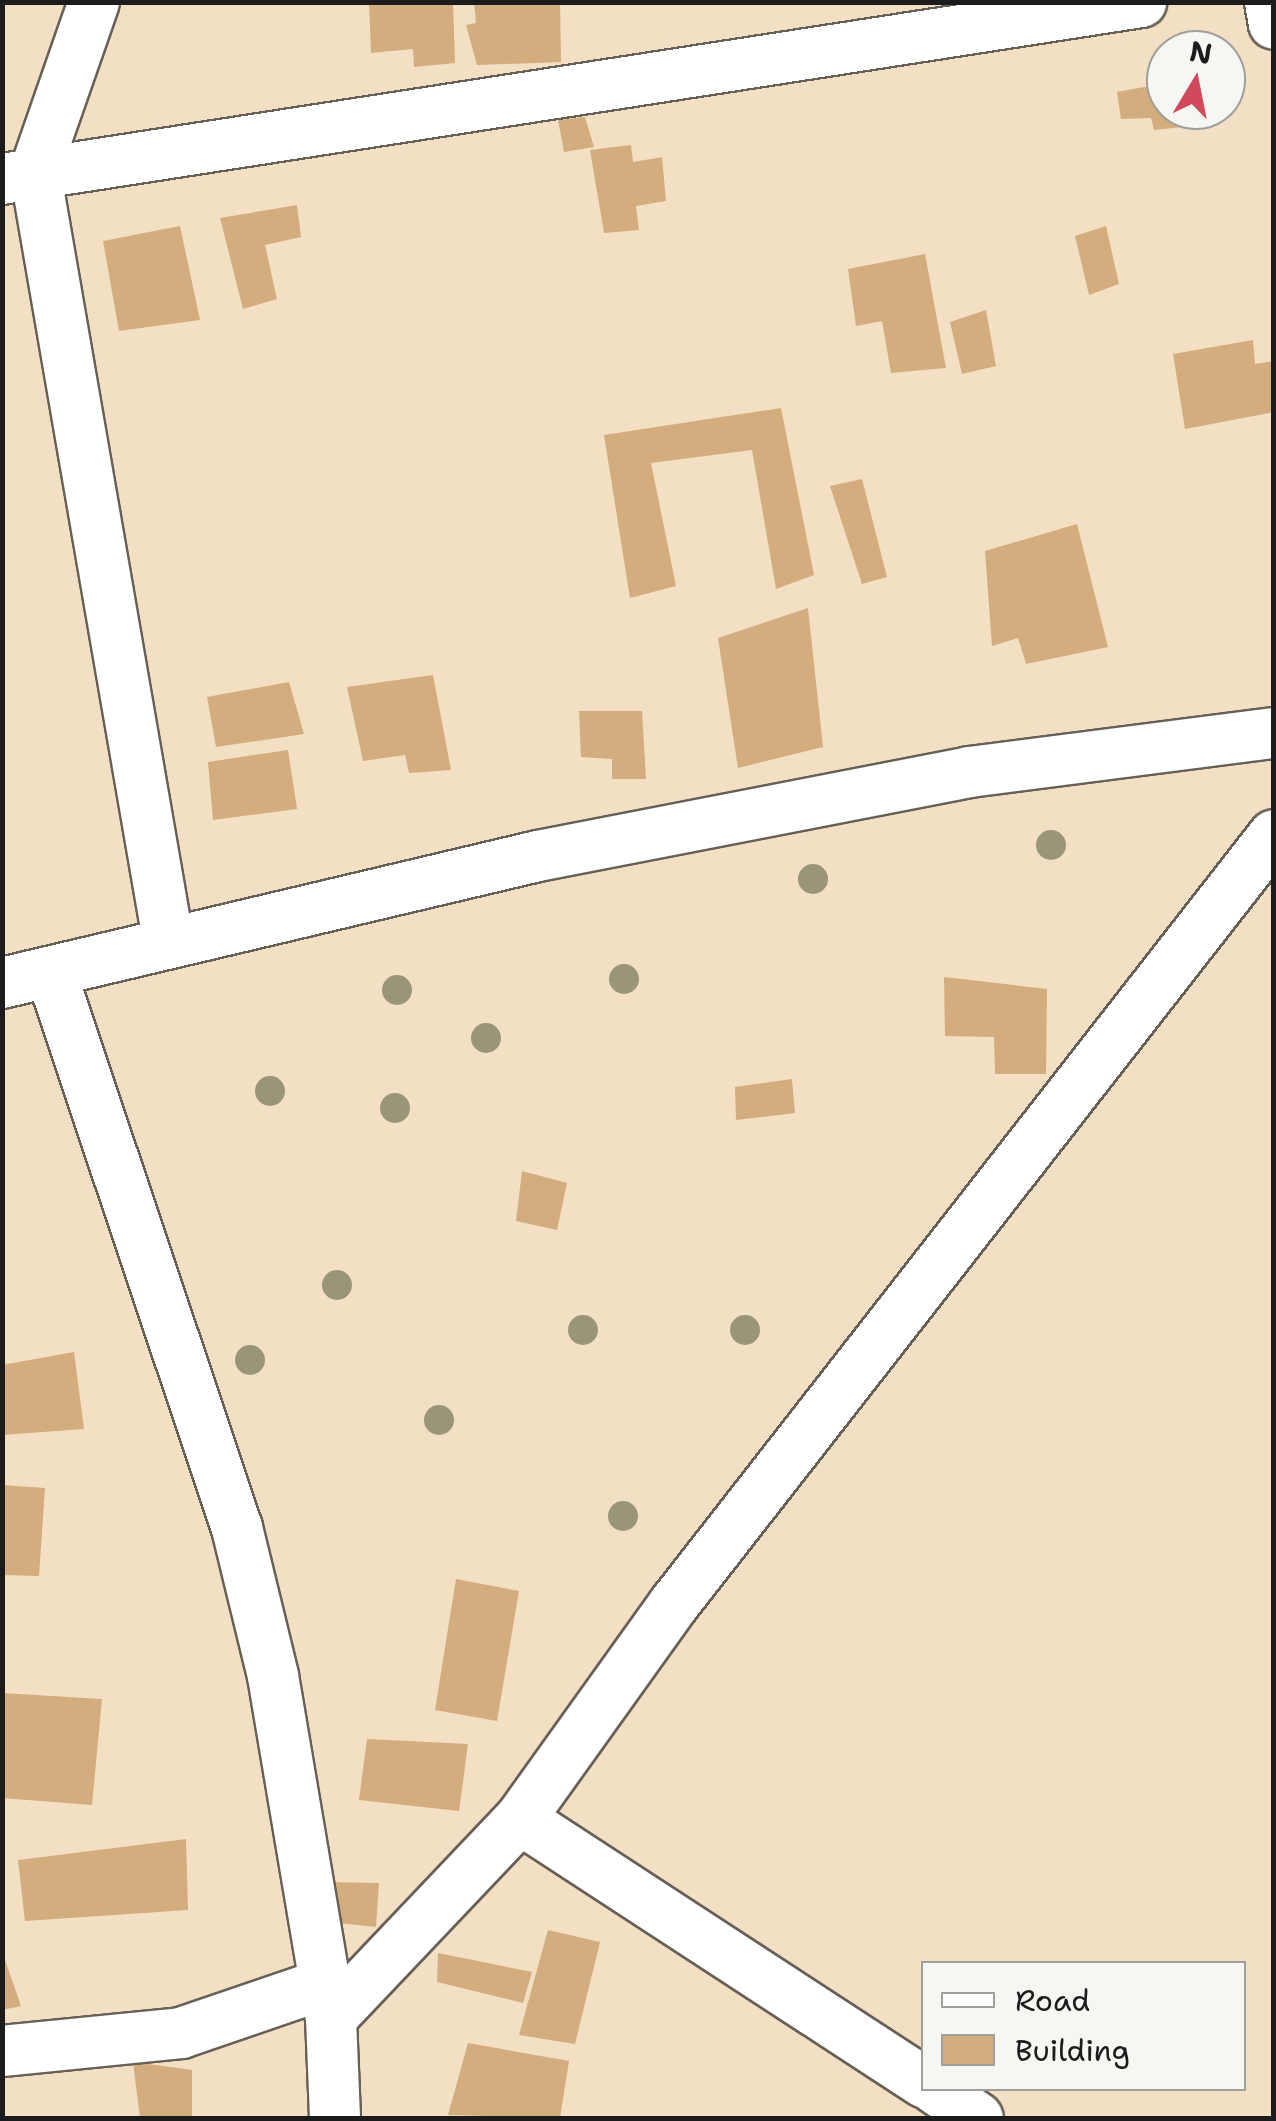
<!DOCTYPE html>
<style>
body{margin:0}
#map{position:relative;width:1276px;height:2121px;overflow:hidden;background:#f3dfc4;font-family:"Shantell Sans",sans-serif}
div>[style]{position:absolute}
.building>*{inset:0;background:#d3ad7e}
.roads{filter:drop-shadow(2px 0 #676057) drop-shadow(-2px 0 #676057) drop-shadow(0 2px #676057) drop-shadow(0 -2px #676057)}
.street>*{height:50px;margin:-25px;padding:0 25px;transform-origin:25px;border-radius:25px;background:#fff}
.trees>*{width:30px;height:30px;margin:-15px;border-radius:50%;background:#999678}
span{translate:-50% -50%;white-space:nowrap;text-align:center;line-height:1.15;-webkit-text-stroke:8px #f6f6f2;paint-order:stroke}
.frame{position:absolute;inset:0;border:5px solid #1c1c1c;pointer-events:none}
.legend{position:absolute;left:921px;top:1961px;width:325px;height:130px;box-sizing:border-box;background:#f6f6f2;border:2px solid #9f9f9c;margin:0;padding:12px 18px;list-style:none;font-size:30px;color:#1c1c1c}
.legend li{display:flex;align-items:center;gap:20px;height:50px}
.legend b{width:50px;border:2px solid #9f9f9c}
.north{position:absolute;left:1146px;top:30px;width:100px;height:100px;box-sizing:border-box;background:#f6f6f2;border:2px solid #9f9f9c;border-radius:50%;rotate:10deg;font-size:28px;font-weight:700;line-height:40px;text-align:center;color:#1c1c1c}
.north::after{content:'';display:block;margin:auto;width:35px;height:45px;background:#d1495b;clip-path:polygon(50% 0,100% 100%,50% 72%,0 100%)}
</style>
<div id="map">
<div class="building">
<div style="clip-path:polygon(369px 2px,453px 2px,455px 63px,414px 67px,413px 49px,371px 53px)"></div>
<div style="clip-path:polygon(474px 2px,560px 2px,561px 62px,477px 65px,466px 25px,476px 23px)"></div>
<div style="clip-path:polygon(1166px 83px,1166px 110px,1199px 110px,1191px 126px,1154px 130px,1151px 118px,1121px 119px,1117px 92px)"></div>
<div style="clip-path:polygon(585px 117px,594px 147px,564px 152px,558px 120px)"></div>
<div style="clip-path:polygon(631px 145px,633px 162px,662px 157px,666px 201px,636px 206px,639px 230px,604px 233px,590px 150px)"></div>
<div style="clip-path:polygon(297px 205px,301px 237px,265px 245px,277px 299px,243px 309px,220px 218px)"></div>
<div style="clip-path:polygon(180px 226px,200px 320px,119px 331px,103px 241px)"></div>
<div style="clip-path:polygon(1106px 226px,1119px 284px,1089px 295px,1075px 236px)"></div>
<div style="clip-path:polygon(925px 254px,946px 368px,891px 373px,882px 321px,856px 326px,848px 269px)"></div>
<div style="clip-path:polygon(986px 310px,996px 366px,962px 374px,950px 322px)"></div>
<div style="clip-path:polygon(1253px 340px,1255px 364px,1274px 361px,1274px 412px,1185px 429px,1173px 354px)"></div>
<div style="clip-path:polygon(781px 408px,814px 575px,776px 589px,752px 450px,651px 463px,676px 586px,630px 598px,604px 435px)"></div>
<div style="clip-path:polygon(862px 479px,887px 577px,862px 584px,830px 486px)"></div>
<div style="clip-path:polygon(1077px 524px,1108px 647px,1026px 664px,1018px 638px,992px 646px,985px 551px)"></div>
<div style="clip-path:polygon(808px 608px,823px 747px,738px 768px,718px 638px)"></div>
<div style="clip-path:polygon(433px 675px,451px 770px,409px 773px,405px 755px,363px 761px,347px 687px)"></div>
<div style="clip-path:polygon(289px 682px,304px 734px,216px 747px,207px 697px)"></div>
<div style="clip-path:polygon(579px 711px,642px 711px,646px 779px,612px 779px,612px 759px,581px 757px)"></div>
<div style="clip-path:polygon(288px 750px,297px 809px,213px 820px,208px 762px)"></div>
<div style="clip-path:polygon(944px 977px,1047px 989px,1046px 1074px,995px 1074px,994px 1037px,945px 1036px)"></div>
<div style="clip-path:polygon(792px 1079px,795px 1113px,736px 1120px,735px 1087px)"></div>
<div style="clip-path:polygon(522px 1171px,567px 1183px,557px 1230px,516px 1221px)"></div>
<div style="clip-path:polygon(74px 1352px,84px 1429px,2px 1435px,2px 1365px)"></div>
<div style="clip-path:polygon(2px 1485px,45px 1488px,39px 1576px,2px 1575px)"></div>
<div style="clip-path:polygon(456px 1579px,519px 1591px,497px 1721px,435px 1710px)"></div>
<div style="clip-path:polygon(2px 1693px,102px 1699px,92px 1805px,2px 1798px)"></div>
<div style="clip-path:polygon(367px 1739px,468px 1744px,459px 1811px,359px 1800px)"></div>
<div style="clip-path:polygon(186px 1839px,188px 1910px,25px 1921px,18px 1860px)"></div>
<div style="clip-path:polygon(322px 1882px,379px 1883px,376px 1927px,328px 1922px)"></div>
<div style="clip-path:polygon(548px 1930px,600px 1942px,575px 2044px,519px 2035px)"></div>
<div style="clip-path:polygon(2px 1951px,21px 2006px,2px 2010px)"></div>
<div style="clip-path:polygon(438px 1953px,532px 1972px,523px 2003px,437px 1982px)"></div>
<div style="clip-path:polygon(468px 2043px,569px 2061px,560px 2118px,448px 2115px)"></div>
<div style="clip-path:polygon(133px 2062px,192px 2070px,192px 2118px,140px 2118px)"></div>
</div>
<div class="roads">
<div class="street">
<div style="left:94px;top:2px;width:179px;rotate:109.2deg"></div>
<div style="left:35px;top:171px;width:779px;rotate:80.18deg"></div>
<div style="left:1270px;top:2px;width:22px;rotate:80deg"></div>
<div style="left:2px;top:179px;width:1153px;rotate:-8.83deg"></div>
<div style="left:52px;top:976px;width:582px;rotate:71.47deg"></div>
<div style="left:237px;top:1528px;width:152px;rotate:76.3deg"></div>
<div style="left:273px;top:1676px;width:347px;rotate:80.4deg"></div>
<div style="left:331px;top:2018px;width:100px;rotate:87.7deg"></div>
<div style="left:2px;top:983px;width:551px;rotate:-13.33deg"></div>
<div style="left:538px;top:856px;width:439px;rotate:-11deg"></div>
<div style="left:969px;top:772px;width:307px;rotate:-7.3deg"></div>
<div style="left:520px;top:1819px;width:482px;rotate:33.1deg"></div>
<div style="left:331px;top:2018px;width:274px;rotate:-46.5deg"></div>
<div style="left:520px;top:1819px;width:264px;rotate:-54.4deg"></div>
<div style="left:674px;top:1604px;width:975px;rotate:-52.04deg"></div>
<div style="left:2px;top:2051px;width:180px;rotate:-5.7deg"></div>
<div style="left:181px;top:2033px;width:151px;rotate:-18.9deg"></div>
<div style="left:934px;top:2088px;width:53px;rotate:34.3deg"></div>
</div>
</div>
<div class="trees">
<div style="left:1051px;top:845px"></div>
<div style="left:813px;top:879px"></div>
<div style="left:624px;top:979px"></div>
<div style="left:397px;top:990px"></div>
<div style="left:486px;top:1038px"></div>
<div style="left:270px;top:1091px"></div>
<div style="left:395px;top:1108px"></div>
<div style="left:337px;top:1285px"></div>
<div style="left:583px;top:1330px"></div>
<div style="left:745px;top:1330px"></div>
<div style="left:250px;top:1360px"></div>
<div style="left:439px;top:1420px"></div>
<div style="left:623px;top:1516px"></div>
</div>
<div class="frame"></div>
<ul class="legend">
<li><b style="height:12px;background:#fff"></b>Road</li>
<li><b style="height:28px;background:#d3ad7e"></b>Building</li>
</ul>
<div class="north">N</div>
</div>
